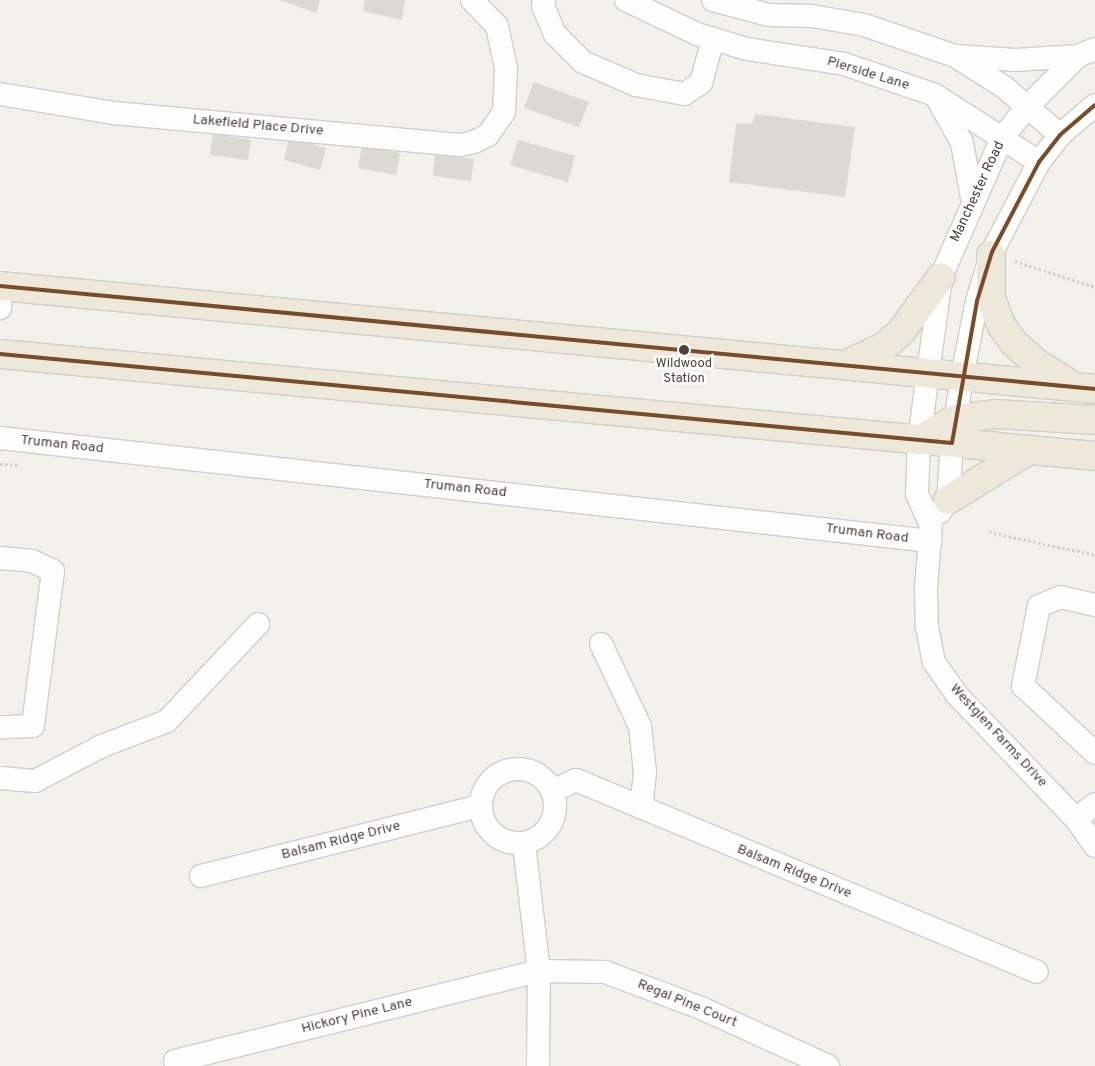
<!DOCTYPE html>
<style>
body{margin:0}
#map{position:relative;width:1095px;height:1066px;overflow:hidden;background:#f2f0ea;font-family:Overpass,sans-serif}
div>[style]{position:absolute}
.building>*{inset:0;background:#dbd9d3}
.path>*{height:3px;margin-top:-1.5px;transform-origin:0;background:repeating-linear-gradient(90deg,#d2d0ca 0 2.5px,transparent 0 5px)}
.roads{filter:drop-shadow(1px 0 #d0cec8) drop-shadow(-1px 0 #d0cec8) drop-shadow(0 1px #d0cec8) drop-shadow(0 -1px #d0cec8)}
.minor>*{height:22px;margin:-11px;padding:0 11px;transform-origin:11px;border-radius:11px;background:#fdfdfc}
.minor>.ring{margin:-11px;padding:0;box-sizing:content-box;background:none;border:22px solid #fdfdfc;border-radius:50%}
.highway>*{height:28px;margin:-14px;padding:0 14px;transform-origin:14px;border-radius:14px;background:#ede8d9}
.bus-1>*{height:4px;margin:-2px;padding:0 2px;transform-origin:2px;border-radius:2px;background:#7a4b2a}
.dots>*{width:14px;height:14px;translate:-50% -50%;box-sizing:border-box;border:2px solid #fff;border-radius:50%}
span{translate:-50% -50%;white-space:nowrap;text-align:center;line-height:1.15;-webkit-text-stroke:5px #fff;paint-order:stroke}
.bus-label{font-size:13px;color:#494235}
.street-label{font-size:14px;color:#494235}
</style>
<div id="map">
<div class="building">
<div style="clip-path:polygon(280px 0,320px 0,316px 13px)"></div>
<div style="clip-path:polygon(365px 0,405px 0,402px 20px,363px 11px)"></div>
<div style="clip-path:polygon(534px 82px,589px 102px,579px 127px,524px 108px)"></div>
<div style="clip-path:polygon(755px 114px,855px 127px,845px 197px,729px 182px,736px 123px,752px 124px)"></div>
<div style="clip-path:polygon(213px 134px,251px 140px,248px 160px,210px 155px)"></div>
<div style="clip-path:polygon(289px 137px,326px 148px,320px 170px,284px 160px)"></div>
<div style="clip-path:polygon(518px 140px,575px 156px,568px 182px,510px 165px)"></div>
<div style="clip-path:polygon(362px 146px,400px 153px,396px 175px,358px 168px)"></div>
<div style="clip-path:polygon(435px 154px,474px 159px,471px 181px,433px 176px)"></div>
</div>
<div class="path">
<div style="left:1015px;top:261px;width:84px;rotate:18deg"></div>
<div style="left:0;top:464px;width:20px;rotate:3deg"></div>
<div style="left:989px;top:532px;width:108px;rotate:12.2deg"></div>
</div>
<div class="roads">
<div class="minor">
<div style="left:544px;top:0;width:6px;rotate:99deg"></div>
<div style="left:543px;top:6px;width:30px;rotate:67deg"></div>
<div style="left:555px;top:34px;width:40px;rotate:45deg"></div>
<div style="left:583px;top:62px;width:58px;rotate:23.5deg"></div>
<div style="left:636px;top:85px;width:49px;rotate:10.6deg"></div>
<div style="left:684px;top:94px;width:20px;rotate:-33deg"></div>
<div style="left:701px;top:83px;width:46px;rotate:-74.7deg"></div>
<div style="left:626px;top:0;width:79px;rotate:25.6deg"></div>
<div style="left:697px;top:34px;width:52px;rotate:16.7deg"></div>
<div style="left:747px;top:49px;width:98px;rotate:8.8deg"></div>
<div style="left:844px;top:64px;width:96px;rotate:18.8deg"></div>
<div style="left:935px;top:95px;width:124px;rotate:32.8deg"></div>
<div style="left:713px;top:0;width:58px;rotate:15deg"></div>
<div style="left:769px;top:15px;width:43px;rotate:1.3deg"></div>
<div style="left:812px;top:16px;width:53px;rotate:9.8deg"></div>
<div style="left:864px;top:25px;width:96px;rotate:18.8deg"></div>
<div style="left:955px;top:56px;width:58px;rotate:32.3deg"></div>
<div style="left:1004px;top:87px;width:74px;rotate:40.6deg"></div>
<div style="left:1095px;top:49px;width:18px;rotate:158deg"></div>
<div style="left:1078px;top:56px;width:72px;rotate:135deg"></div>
<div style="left:1027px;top:107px;width:40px;rotate:129deg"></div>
<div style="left:1002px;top:138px;width:152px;rotate:113.7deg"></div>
<div style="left:941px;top:277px;width:164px;rotate:97.7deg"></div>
<div style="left:919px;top:440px;width:54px;rotate:92.1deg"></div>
<div style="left:917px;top:494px;width:34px;rotate:66deg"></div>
<div style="left:931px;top:525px;width:63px;rotate:94.5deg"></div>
<div style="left:926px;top:588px;width:39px;rotate:89deg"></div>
<div style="left:927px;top:627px;width:36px;rotate:79deg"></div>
<div style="left:934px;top:662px;width:39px;rotate:55deg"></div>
<div style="left:956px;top:694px;width:173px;rotate:46.2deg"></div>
<div style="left:1076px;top:819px;width:33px;rotate:55deg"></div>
<div style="left:957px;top:56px;width:58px;rotate:3.9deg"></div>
<div style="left:1015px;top:60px;width:63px;rotate:-3.6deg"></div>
<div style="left:0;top:94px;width:116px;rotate:9.5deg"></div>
<div style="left:114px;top:113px;width:347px;rotate:5.3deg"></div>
<div style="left:460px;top:145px;width:14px;rotate:-12deg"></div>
<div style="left:474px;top:142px;width:16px;rotate:-27deg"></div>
<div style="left:488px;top:135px;width:28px;rotate:-55deg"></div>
<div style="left:504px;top:112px;width:44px;rotate:-87.4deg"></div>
<div style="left:506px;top:68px;width:43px;rotate:-102.1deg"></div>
<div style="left:497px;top:26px;width:36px;rotate:-134deg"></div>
<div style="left:937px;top:98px;width:51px;rotate:60.9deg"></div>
<div style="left:962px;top:143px;width:61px;rotate:79.6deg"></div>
<div style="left:0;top:308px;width:22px;rotate:-85deg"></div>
<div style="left:0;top:438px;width:936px;rotate:6.32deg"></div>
<div style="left:940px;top:512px;width:14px;rotate:-56deg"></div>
<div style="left:948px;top:500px;width:57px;rotate:-86deg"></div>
<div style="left:952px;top:443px;width:68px;rotate:-81.5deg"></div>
<div style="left:962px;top:376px;width:76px;rotate:-78.7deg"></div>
<div style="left:977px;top:301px;width:51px;rotate:-73deg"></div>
<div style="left:992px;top:252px;width:102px;rotate:-62.4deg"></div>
<div style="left:1039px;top:162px;width:34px;rotate:-52deg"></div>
<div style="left:1060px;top:135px;width:46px;rotate:-40.6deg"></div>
<div style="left:0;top:558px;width:32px;rotate:5deg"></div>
<div style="left:32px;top:561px;width:23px;rotate:25deg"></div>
<div style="left:53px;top:571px;width:156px;rotate:97.4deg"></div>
<div style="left:33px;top:726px;width:33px;rotate:178deg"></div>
<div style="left:1095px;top:605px;width:35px;rotate:-167deg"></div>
<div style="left:1061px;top:597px;width:24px;rotate:158deg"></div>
<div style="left:1039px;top:606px;width:82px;rotate:101.3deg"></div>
<div style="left:1023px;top:686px;width:98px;rotate:42.9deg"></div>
<div style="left:601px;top:644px;width:91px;rotate:64.6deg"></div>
<div style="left:640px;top:726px;width:46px;rotate:83.8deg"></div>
<div style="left:645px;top:772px;width:36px;rotate:96deg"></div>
<div class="ring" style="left:481px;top:769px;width:52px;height:52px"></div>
<div style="left:0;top:778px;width:35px;rotate:5deg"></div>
<div style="left:35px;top:781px;width:76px;rotate:-27.6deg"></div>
<div style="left:102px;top:746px;width:70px;rotate:-21deg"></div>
<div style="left:167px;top:721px;width:133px;rotate:-46.8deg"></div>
<div style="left:553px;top:791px;width:25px;rotate:-26deg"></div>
<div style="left:576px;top:780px;width:499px;rotate:22.6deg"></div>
<div style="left:1076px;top:819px;width:24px;rotate:-38deg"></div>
<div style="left:524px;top:844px;width:128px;rotate:83.3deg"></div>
<div style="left:539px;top:971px;width:95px;rotate:90.6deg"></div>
<div style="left:201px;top:876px;width:288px;rotate:-14.1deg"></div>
<div style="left:175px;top:1061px;width:375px;rotate:-13.9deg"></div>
<div style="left:539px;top:971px;width:66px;rotate:0.9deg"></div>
<div style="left:605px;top:972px;width:103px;rotate:20.6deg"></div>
<div style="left:701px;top:1008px;width:140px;rotate:24.5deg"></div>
</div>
<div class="highway">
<div style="left:991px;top:255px;width:43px;rotate:90deg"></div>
<div style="left:991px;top:298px;width:30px;rotate:69deg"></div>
<div style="left:1002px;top:326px;width:21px;rotate:55deg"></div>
<div style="left:1014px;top:343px;width:28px;rotate:42deg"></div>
<div style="left:1035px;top:362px;width:39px;rotate:32deg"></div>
<div style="left:0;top:286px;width:1100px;rotate:5.37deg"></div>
<div style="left:0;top:354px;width:1100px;rotate:5.32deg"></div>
<div style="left:847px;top:364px;width:38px;rotate:-25deg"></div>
<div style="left:882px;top:348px;width:23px;rotate:-40deg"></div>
<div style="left:900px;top:333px;width:69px;rotate:-53.8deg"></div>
<div style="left:919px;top:440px;width:42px;rotate:-30.3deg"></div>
<div style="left:955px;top:419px;width:40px;rotate:-7.1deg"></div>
<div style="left:995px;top:414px;width:100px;rotate:3.4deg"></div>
<div style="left:948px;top:500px;width:95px;rotate:-31.7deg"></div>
</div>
</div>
<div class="bus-1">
<div style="left:0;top:286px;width:1100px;rotate:5.37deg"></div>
<div style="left:0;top:354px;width:956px;rotate:5.34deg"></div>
<div style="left:952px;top:443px;width:144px;rotate:-80deg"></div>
<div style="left:977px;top:301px;width:51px;rotate:-73deg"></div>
<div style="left:992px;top:252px;width:102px;rotate:-62.4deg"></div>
<div style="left:1039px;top:162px;width:34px;rotate:-52deg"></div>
<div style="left:1060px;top:135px;width:46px;rotate:-40.6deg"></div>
</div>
<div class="dots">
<div style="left:684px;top:350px;background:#494235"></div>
</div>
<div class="bus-label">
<span style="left:684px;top:372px">Wildwood<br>Station</span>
</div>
<div class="street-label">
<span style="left:868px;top:74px;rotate:17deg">Pierside Lane</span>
<span style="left:258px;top:126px;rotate:5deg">Lakefield Place Drive</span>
<span style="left:978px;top:192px;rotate:-65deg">Manchester Road</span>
<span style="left:62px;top:445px;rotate:6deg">Truman Road</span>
<span style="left:465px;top:489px;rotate:6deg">Truman Road</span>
<span style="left:867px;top:534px;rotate:7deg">Truman Road</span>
<span style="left:998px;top:736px;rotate:47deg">Westglen Farms Drive</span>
<span style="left:341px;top:841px;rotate:-14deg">Balsam Ridge Drive</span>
<span style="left:794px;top:872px;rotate:22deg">Balsam Ridge Drive</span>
<span style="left:687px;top:1004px;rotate:22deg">Regal Pine Court</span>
<span style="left:357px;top:1016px;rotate:-14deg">Hickory Pine Lane</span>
</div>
</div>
